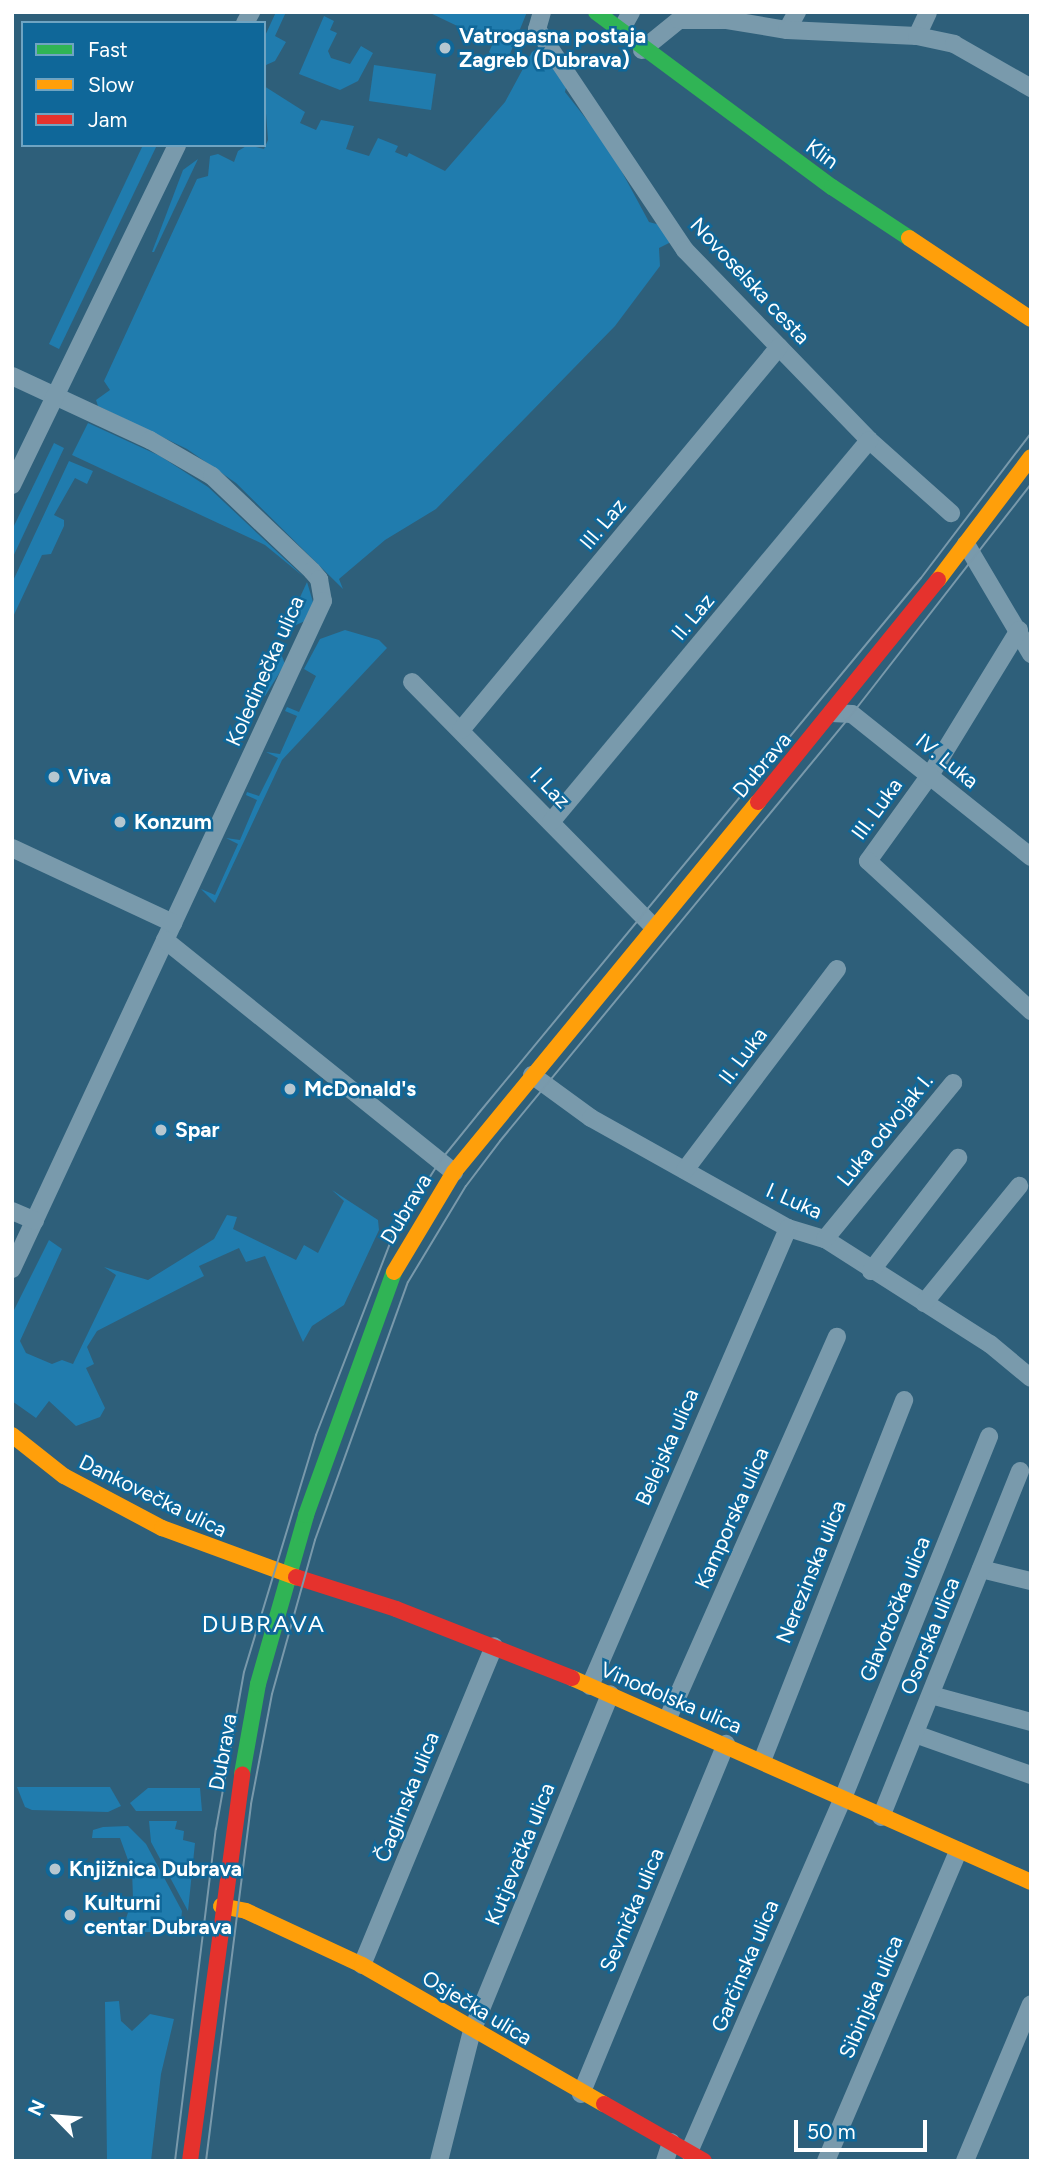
<!DOCTYPE html>
<meta charset="utf-8">
<style>
body{margin:0}
#map{position:relative;width:1043px;height:2173px;overflow:hidden;background:#2e5f7a;font-family:Figtree,sans-serif}
div>[style]{position:absolute}
.green>*{inset:0;background:#207cae}
.street>*{height:18px;margin:-9px;padding:0 9px;transform-origin:9px;border-radius:9px;background:#799aac}
.fast>*{height:16px;margin:-8px;padding:0 8px;transform-origin:8px;border-radius:8px;background:#30b455}
.slow>*{height:16px;margin:-8px;padding:0 8px;transform-origin:8px;border-radius:8px;background:#ff9f0a}
.jam>*{height:16px;margin:-8px;padding:0 8px;transform-origin:8px;border-radius:8px;background:#e5322d}
.tram>*{height:2px;margin:-1px;padding:0 1px;transform-origin:1px;border-radius:1px;background:#7999ab}
.dots>*{width:19px;height:19px;translate:-50% -50%;box-sizing:border-box;border:4px solid #0f6799;border-radius:50%}
span{translate:-50% -50%;white-space:nowrap;text-align:center;line-height:1.15;-webkit-text-stroke:5px #0f6799;paint-order:stroke}
.poi-label{font-size:21px;color:#fff;font-weight:700}
.left{translate:0 -50%;text-align:left}
.street-label{font-size:21px;color:#fff}
.quarter-label{font-size:24px;color:#fff;letter-spacing:2px}
.frame{position:absolute;inset:0;border:14px solid #fff;pointer-events:none}
.legend{position:absolute;left:21px;top:21px;width:245px;height:126px;box-sizing:border-box;background:#0f6799;border:2px solid #6fa4c2;margin:0;padding:9px 12px;list-style:none;font-size:21px;color:#fff}
.legend li{display:flex;align-items:center;gap:14px;height:35px}
.legend b{width:35px;border:2px solid #6fa4c2}
.north{position:absolute;left:21px;top:2082px;width:70px;height:70px;-webkit-text-stroke:5px #0f6799;paint-order:stroke;rotate:295deg;font-size:19px;font-weight:700;line-height:28px;text-align:center;color:#fff}
.north::after{content:'';display:block;margin:auto;width:24px;height:32px;background:#fff;clip-path:polygon(50% 0,100% 100%,50% 72%,0 100%)}
.scale{position:absolute;left:794px;top:2120px;width:133px;height:32px;box-sizing:border-box;border:4px solid #fff;border-top:0;padding-left:9px;font-size:21px;line-height:24px;white-space:nowrap;color:#fff;-webkit-text-stroke:5px #0f6799;paint-order:stroke}
</style>
<div id="map">
<div class="green">
<div style="clip-path:polygon(276px 12px,286px 12px,275px 36px,286px 42px,275px 61px,266px 65px,264px 38px)"></div>
<div style="clip-path:polygon(428px 12px,527px 12px,505px 66px,489px 52px,493px 43px)"></div>
<div style="clip-path:polygon(324px 16px,334px 21px,330px 30px,337px 33px,328px 51px,331px 58px,350px 64px,361px 46px,373px 53px,358px 81px,340px 90px,299px 74px)"></div>
<div style="clip-path:polygon(541px 46px,567px 83px,565px 92px,609px 148px,649px 222px,660px 225px,673px 241px,659px 248px,660px 266px,615px 326px,436px 509px,385px 540px,339px 579px,343px 589px,236px 483px,187px 449px,98px 406px,96px 400px,110px 390px,104px 381px,197px 179px,208px 176px,210px 156px,218px 154px,234px 162px,238px 151px,248px 145px,264px 149px,268px 140px,264px 86px,305px 112px,300px 123px,316px 130px,321px 120px,354px 126px,346px 149px,369px 156px,378px 138px,398px 146px,395px 152px,407px 157px,409px 153px,445px 171px,505px 102px,532px 52px)"></div>
<div style="clip-path:polygon(374px 65px,436px 74px,431px 110px,369px 101px)"></div>
<div style="clip-path:polygon(143px 145px,157px 145px,59px 349px,49px 344px)"></div>
<div style="clip-path:polygon(198px 159px,154px 252px,152px 252px,183px 170px)"></div>
<div style="clip-path:polygon(88px 423px,160px 456px,208px 487px,304px 577px,265px 545px,72px 455px)"></div>
<div style="clip-path:polygon(54px 443px,64px 448px,12px 559px,12px 530px)"></div>
<div style="clip-path:polygon(69px 461px,93px 471px,87px 484px,75px 478px,54px 515px,64px 520px,64px 526px,51px 554px,42px 555px,12px 619px,12px 583px)"></div>
<div style="clip-path:polygon(307px 582px,313px 602px,305px 621px,285px 630px)"></div>
<div style="clip-path:polygon(345px 630px,379px 640px,387px 648px,282px 760px,215px 903px,201px 889px,215px 895px,238px 844px,226px 838px,240px 840px,257px 800px,246px 795px,247px 792px,259px 796px,278px 758px,266px 752px,280px 754px,297px 716px,285px 711px,287px 707px,299px 712px,316px 676px,304px 669px,320px 639px)"></div>
<div style="clip-path:polygon(278px 646px,285px 664px,265px 696px,256px 693px)"></div>
<div style="clip-path:polygon(332px 1190px,378px 1220px,379px 1230px,344px 1305px,312px 1326px,303px 1342px,265px 1256px,246px 1262px,239px 1248px,199px 1266px,204px 1276px,196px 1280px,97px 1331px,87px 1347px,94px 1364px,86px 1368px,105px 1408px,100px 1417px,76px 1426px,49px 1401px,36px 1418px,12px 1401px,12px 1314px,49px 1240px,62px 1249px,20px 1341px,26px 1353px,52px 1364px,62px 1360px,73px 1364px,116px 1275px,104px 1267px,148px 1280px,214px 1239px,227px 1215px,237px 1217px,233px 1229px,296px 1260px,304px 1245px,318px 1253px,344px 1201px)"></div>
<div style="clip-path:polygon(17px 1787px,110px 1787px,121px 1806px,108px 1812px,32px 1810px,25px 1807px)"></div>
<div style="clip-path:polygon(148px 1788px,200px 1788px,202px 1811px,136px 1811px,130px 1803px)"></div>
<div style="clip-path:polygon(149px 1821px,177px 1821px,175px 1829px,184px 1831px,183px 1840px,195px 1843px,188px 1911px,151px 1842px)"></div>
<div style="clip-path:polygon(128px 1826px,146px 1844px,182px 1911px,180px 1931px,121px 1933px,133px 1898px,132px 1871px,120px 1838px,92px 1838px,93px 1830px,103px 1827px)"></div>
<div style="clip-path:polygon(119px 2001px,121px 2021px,132px 2031px,150px 2014px,174px 2019px,161px 2074px,151px 2161px,107px 2161px,105px 2002px)"></div>
</div>
<div class="street">
<div style="left:542px;top:12px;width:18px;rotate:106deg"></div>
<div style="left:537px;top:29px;width:266px;rotate:56.2deg"></div>
<div style="left:685px;top:250px;width:264px;rotate:45.9deg"></div>
<div style="left:869px;top:440px;width:110px;rotate:41.7deg"></div>
<div style="left:245px;top:23px;width:13px;rotate:-61deg"></div>
<div style="left:787px;top:30px;width:21px;rotate:-61deg"></div>
<div style="left:620px;top:32px;width:23px;rotate:-61deg"></div>
<div style="left:917px;top:36px;width:26px;rotate:-65deg"></div>
<div style="left:642px;top:50px;width:48px;rotate:-39deg"></div>
<div style="left:679px;top:20px;width:48px"></div>
<div style="left:727px;top:20px;width:61px;rotate:9.5deg"></div>
<div style="left:787px;top:30px;width:130px;rotate:2.6deg"></div>
<div style="left:917px;top:36px;width:38px;rotate:12deg"></div>
<div style="left:954px;top:44px;width:89px;rotate:29.7deg"></div>
<div style="left:12px;top:376px;width:152px;rotate:24.9deg"></div>
<div style="left:150px;top:440px;width:72px;rotate:30.1deg"></div>
<div style="left:212px;top:476px;width:138px;rotate:43.5deg"></div>
<div style="left:312px;top:571px;width:11px;rotate:49deg"></div>
<div style="left:319px;top:579px;width:22px;rotate:80deg"></div>
<div style="left:323px;top:601px;width:737px;rotate:114.97deg"></div>
<div style="left:12px;top:485px;width:378px;rotate:-64.1deg"></div>
<div style="left:966px;top:544px;width:128px;rotate:59.4deg"></div>
<div style="left:1019px;top:630px;width:170px;rotate:121.5deg"></div>
<div style="left:930px;top:775px;width:106px;rotate:125.8deg"></div>
<div style="left:868px;top:861px;width:222px;rotate:42.6deg"></div>
<div style="left:412px;top:682px;width:344px;rotate:45.4deg"></div>
<div style="left:832px;top:713px;width:20px;rotate:3deg"></div>
<div style="left:852px;top:714px;width:229px;rotate:38.6deg"></div>
<div style="left:461px;top:730px;width:498px;rotate:-50.3deg"></div>
<div style="left:551px;top:822px;width:497px;rotate:-50.2deg"></div>
<div style="left:12px;top:848px;width:178px;rotate:25deg"></div>
<div style="left:165px;top:940px;width:371px;rotate:38.8deg"></div>
<div style="left:532px;top:1075px;width:73px;rotate:36.1deg"></div>
<div style="left:591px;top:1118px;width:226px;rotate:29.2deg"></div>
<div style="left:788px;top:1228px;width:39px;rotate:17deg"></div>
<div style="left:825px;top:1239px;width:196px;rotate:32.5deg"></div>
<div style="left:990px;top:1344px;width:53px;rotate:39.7deg"></div>
<div style="left:685px;top:1170px;width:252px;rotate:-52.9deg"></div>
<div style="left:12px;top:1211px;width:25px;rotate:23deg"></div>
<div style="left:825px;top:1239px;width:202px;rotate:-50.6deg"></div>
<div style="left:871px;top:1271px;width:143px;rotate:-52.4deg"></div>
<div style="left:924px;top:1303px;width:151px;rotate:-50.9deg"></div>
<div style="left:981px;top:1569px;width:51px;rotate:13.5deg"></div>
<div style="left:590px;top:1686px;width:499px;rotate:-66.6deg"></div>
<div style="left:931px;top:1695px;width:104px;rotate:15.1deg"></div>
<div style="left:668px;top:1718px;width:417px;rotate:-66.1deg"></div>
<div style="left:915px;top:1734px;width:123px;rotate:19.5deg"></div>
<div style="left:762px;top:1761px;width:388px;rotate:-68.5deg"></div>
<div style="left:881px;top:1817px;width:373px;rotate:-68.1deg"></div>
<div style="left:362px;top:1965px;width:345px;rotate:-67.5deg"></div>
<div style="left:581px;top:2094px;width:379px;rotate:-67.5deg"></div>
<div style="left:689px;top:2152px;width:386px;rotate:-66.5deg"></div>
<div style="left:843px;top:1798px;width:390px;rotate:-68deg"></div>
<div style="left:439px;top:2161px;width:134px;rotate:-75.8deg"></div>
<div style="left:472px;top:2031px;width:364px;rotate:-67.7deg"></div>
<div style="left:665px;top:2161px;width:20px;rotate:-72deg"></div>
<div style="left:826px;top:2161px;width:337px;rotate:-66.9deg"></div>
<div style="left:965px;top:2161px;width:170px;rotate:-67.2deg"></div>
</div>
<div class="fast">
<div style="left:596px;top:12px;width:294px;rotate:36.6deg"></div>
<div style="left:832px;top:187px;width:92px;rotate:33.5deg"></div>
<div style="left:242px;top:1774px;width:91px;rotate:-79.9deg"></div>
<div style="left:258px;top:1684px;width:176px;rotate:-74.1deg"></div>
<div style="left:306px;top:1515px;width:258px;rotate:-70.1deg"></div>
</div>
<div class="slow">
<div style="left:909px;top:238px;width:146px;rotate:33.6deg"></div>
<div style="left:938px;top:580px;width:154px;rotate:-52.9deg"></div>
<div style="left:394px;top:1272px;width:117px;rotate:-59deg"></div>
<div style="left:454px;top:1172px;width:479px;rotate:-50.6deg"></div>
<div style="left:12px;top:1435px;width:66px;rotate:38.3deg"></div>
<div style="left:64px;top:1476px;width:111px;rotate:28deg"></div>
<div style="left:162px;top:1528px;width:143px;rotate:20.1deg"></div>
<div style="left:572px;top:1678px;width:502px;rotate:23.96deg"></div>
<div style="left:221px;top:1906px;width:25px;rotate:11deg"></div>
<div style="left:246px;top:1911px;width:128px;rotate:25deg"></div>
<div style="left:362px;top:1965px;width:279px;rotate:29.9deg"></div>
</div>
<div class="jam">
<div style="left:758px;top:802px;width:286px;rotate:-51deg"></div>
<div style="left:296px;top:1577px;width:105px;rotate:17.7deg"></div>
<div style="left:396px;top:1609px;width:189px;rotate:21.4deg"></div>
<div style="left:604px;top:2104px;width:115px;rotate:29.7deg"></div>
<div style="left:190px;top:2161px;width:390px;rotate:-82.3deg"></div>
</div>
<div class="tram">
<div style="left:175px;top:2161px;width:335px;rotate:-83deg"></div>
<div style="left:216px;top:1829px;width:159px;rotate:-79.9deg"></div>
<div style="left:244px;top:1672px;width:248px;rotate:-73.1deg"></div>
<div style="left:316px;top:1435px;width:214px;rotate:-68.9deg"></div>
<div style="left:393px;top:1235px;width:88px;rotate:-57.6deg"></div>
<div style="left:440px;top:1161px;width:60px;rotate:-51deg"></div>
<div style="left:478px;top:1114px;width:695px;rotate:-50.43deg"></div>
<div style="left:921px;top:578px;width:182px;rotate:-52.8deg"></div>
<div style="left:206px;top:2161px;width:360px;rotate:-82.8deg"></div>
<div style="left:251px;top:1804px;width:112px;rotate:-79.2deg"></div>
<div style="left:272px;top:1694px;width:160px;rotate:-74.4deg"></div>
<div style="left:315px;top:1540px;width:274px;rotate:-70.2deg"></div>
<div style="left:408px;top:1282px;width:112px;rotate:-58.9deg"></div>
<div style="left:466px;top:1186px;width:56px;rotate:-52.9deg"></div>
<div style="left:500px;top:1141px;width:553px;rotate:-50.5deg"></div>
<div style="left:852px;top:714px;width:291px;rotate:-52.1deg"></div>
</div>
<div class="dots">
<div style="left:445px;top:48px;background:#b6c7d0"></div>
<div style="left:54px;top:777px;background:#b6c7d0"></div>
<div style="left:120px;top:822px;background:#b6c7d0"></div>
<div style="left:290px;top:1089px;background:#b6c7d0"></div>
<div style="left:161px;top:1130px;background:#b6c7d0"></div>
<div style="left:55px;top:1869px;background:#b6c7d0"></div>
<div style="left:70px;top:1915px;background:#b6c7d0"></div>
</div>
<div class="poi-label">
<span class="left" style="left:459px;top:48px">Vatrogasna postaja<br>Zagreb (Dubrava)</span>
<span class="left" style="left:68px;top:777px">Viva</span>
<span class="left" style="left:134px;top:822px">Konzum</span>
<span class="left" style="left:304px;top:1089px">McDonald's</span>
<span class="left" style="left:175px;top:1130px">Spar</span>
<span class="left" style="left:69px;top:1869px">Knjižnica Dubrava</span>
<span class="left" style="left:84px;top:1915px">Kulturni<br>centar Dubrava</span>
</div>
<div class="street-label">
<span style="left:822px;top:154px;rotate:36deg">Klin</span>
<span style="left:750px;top:281px;rotate:47deg">Novoselska cesta</span>
<span style="left:603px;top:524px;rotate:-50deg">III. Laz</span>
<span style="left:693px;top:617px;rotate:-50deg">II. Laz</span>
<span style="left:265px;top:671px;rotate:-66deg">Koledinečka ulica</span>
<span style="left:947px;top:761px;rotate:39deg">IV. Luka</span>
<span style="left:762px;top:765px;rotate:-50deg">Dubrava</span>
<span style="left:550px;top:788px;rotate:46deg">I. Laz</span>
<span style="left:877px;top:809px;rotate:-54deg">III. Luka</span>
<span style="left:743px;top:1056px;rotate:-53deg">II. Luka</span>
<span style="left:885px;top:1130px;rotate:-51deg">Luka odvojak I.</span>
<span style="left:794px;top:1201px;rotate:24deg">I. Luka</span>
<span style="left:406px;top:1209px;rotate:-59deg">Dubrava</span>
<span style="left:667px;top:1447px;rotate:-66deg">Belejska ulica</span>
<span style="left:153px;top:1496px;rotate:26deg">Dankovečka ulica</span>
<span style="left:732px;top:1518px;rotate:-66deg">Kamporska ulica</span>
<span style="left:811px;top:1572px;rotate:-68deg">Nerezinska ulica</span>
<span style="left:895px;top:1609px;rotate:-68deg">Glavotočka ulica</span>
<span style="left:930px;top:1636px;rotate:-68deg">Osorska ulica</span>
<span style="left:671px;top:1698px;rotate:23deg">Vinodolska ulica</span>
<span style="left:223px;top:1752px;rotate:-80deg">Dubrava</span>
<span style="left:407px;top:1797px;rotate:-68deg">Čaglinska ulica</span>
<span style="left:520px;top:1854px;rotate:-68deg">Kutjevačka ulica</span>
<span style="left:632px;top:1910px;rotate:-67deg">Sevnička ulica</span>
<span style="left:745px;top:1966px;rotate:-67deg">Garčinska ulica</span>
<span style="left:871px;top:1997px;rotate:-67deg">Sibinjska ulica</span>
<span style="left:477px;top:2008px;rotate:31deg">Osječka ulica</span>
</div>
<div class="quarter-label">
<span style="left:264px;top:1624px">DUBRAVA</span>
</div>
<div class="frame"></div>
<ul class="legend">
<li><b style="height:9px;background:#30b455"></b>Fast</li>
<li><b style="height:9px;background:#ff9f0a"></b>Slow</li>
<li><b style="height:9px;background:#e5322d"></b>Jam</li>
</ul>
<div class="north">N</div>
<div class="scale">50 m</div>
</div>
